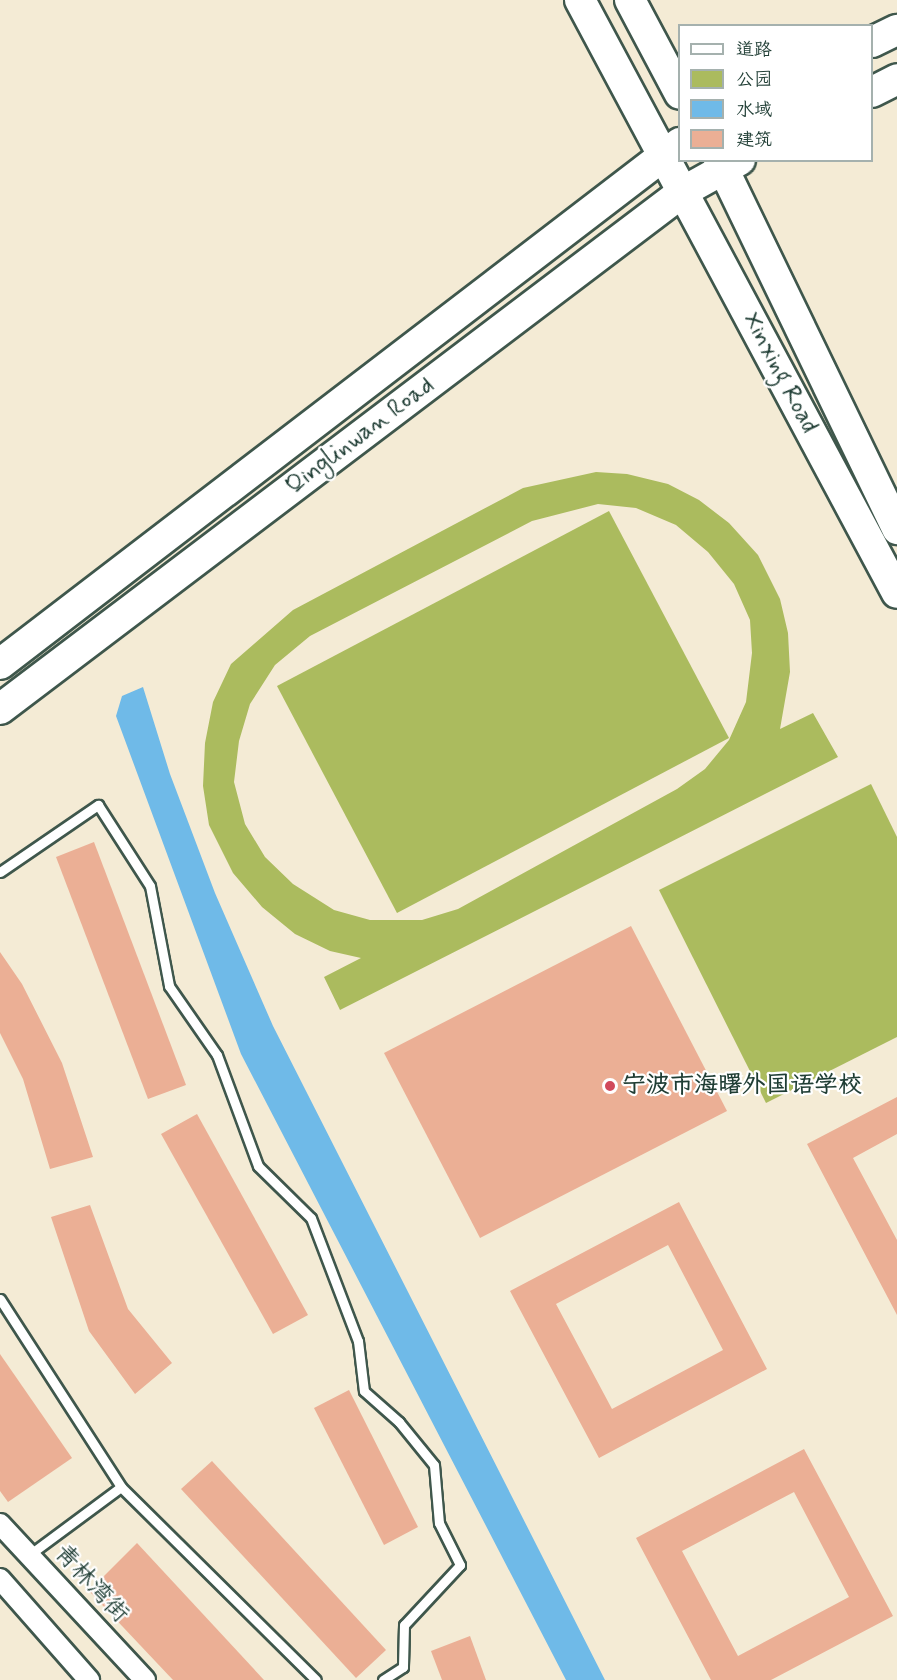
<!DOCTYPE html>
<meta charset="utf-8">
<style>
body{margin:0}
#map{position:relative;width:897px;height:1680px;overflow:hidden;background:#f4ebd5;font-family:Mynerve,"LXGW WenKai TC",sans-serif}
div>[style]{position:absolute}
.green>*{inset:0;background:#abbb5e}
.water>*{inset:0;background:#6fbae8}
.building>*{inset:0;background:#ebaf95}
.roads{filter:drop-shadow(2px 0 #3f574c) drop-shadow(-2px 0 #3f574c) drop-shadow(0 2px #3f574c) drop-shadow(0 -2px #3f574c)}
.service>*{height:9px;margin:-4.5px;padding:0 4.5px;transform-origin:4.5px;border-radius:4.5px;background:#fff}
.minor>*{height:20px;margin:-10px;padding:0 10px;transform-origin:10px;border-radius:10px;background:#fff}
.primary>*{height:30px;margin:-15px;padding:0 15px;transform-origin:15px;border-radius:15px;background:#fff}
.dots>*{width:16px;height:16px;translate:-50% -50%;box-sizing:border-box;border:3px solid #fff;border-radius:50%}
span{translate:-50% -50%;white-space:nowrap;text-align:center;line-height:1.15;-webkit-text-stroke:4.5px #fff;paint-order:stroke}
.street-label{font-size:24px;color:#1f3d34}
.poi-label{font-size:24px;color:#1f3d34;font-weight:700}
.left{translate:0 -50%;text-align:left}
.legend{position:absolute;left:678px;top:24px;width:195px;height:138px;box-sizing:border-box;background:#fff;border:2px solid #a5b1ae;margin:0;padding:8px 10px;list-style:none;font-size:18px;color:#1f3d34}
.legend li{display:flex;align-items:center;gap:12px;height:30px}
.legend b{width:30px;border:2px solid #a5b1ae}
</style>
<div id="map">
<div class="green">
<div style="clip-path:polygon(evenodd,596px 472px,627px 474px,668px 484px,699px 500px,729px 523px,758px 555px,780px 599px,788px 633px,790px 672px,780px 729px,813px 713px,838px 757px,340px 1010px,324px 977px,361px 958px,330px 951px,295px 934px,262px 907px,233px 873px,209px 825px,203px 786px,205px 743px,213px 702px,231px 664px,293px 610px,523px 488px,596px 472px,598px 504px,636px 508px,676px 525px,708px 552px,734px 584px,750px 620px,752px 653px,746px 702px,729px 740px,705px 769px,677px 789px,458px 909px,422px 920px,370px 920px,334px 910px,293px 884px,265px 857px,245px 824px,234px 782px,239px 741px,250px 704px,275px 665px,310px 636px,532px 521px,598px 504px)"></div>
<div style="clip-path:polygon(609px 511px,729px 738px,397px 913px,277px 686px)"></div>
<div style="clip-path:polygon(871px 784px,897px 837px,897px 1037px,766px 1103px,659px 890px)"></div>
</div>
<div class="water">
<div style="clip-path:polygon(143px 687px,170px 774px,215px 893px,273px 1026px,605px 1680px,566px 1680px,241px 1054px,116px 716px,122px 696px)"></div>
</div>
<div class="building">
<div style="clip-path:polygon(94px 842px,186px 1085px,148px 1099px,56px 857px)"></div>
<div style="clip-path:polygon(631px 926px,727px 1111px,480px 1238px,384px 1053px)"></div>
<div style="clip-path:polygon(0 952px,22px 984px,62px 1063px,93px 1157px,50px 1169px,23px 1079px,0 1033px)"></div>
<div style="clip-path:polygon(897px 1097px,897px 1134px,853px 1158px,897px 1240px,897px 1315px,807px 1144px)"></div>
<div style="clip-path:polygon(197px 1114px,308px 1315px,273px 1334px,161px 1134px)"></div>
<div style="clip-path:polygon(evenodd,679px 1202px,767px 1369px,599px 1458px,510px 1291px,679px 1202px,668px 1245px,723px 1350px,612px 1409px,556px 1304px,668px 1245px)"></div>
<div style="clip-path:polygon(90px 1205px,128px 1309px,172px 1363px,135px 1394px,89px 1331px,51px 1217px)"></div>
<div style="clip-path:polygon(0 1354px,72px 1458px,8px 1502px,0 1491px)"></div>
<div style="clip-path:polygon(349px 1390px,418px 1527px,384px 1545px,314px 1408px)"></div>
<div style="clip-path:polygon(evenodd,804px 1449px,893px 1616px,771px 1680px,711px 1680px,636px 1538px,804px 1449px,794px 1492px,849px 1597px,738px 1656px,682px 1551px,794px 1492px)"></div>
<div style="clip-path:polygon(212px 1461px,386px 1650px,356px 1678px,181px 1489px)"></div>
<div style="clip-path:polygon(137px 1543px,264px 1680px,173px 1680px,89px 1591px)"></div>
<div style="clip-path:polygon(470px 1636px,486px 1680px,442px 1680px,431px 1651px)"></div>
</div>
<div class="roads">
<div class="service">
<div style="left:0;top:872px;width:119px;rotate:-34.4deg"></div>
<div style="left:98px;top:805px;width:96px;rotate:57.3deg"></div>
<div style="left:150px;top:886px;width:102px;rotate:79.2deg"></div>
<div style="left:169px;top:986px;width:84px;rotate:55.2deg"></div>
<div style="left:217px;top:1055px;width:118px;rotate:69.7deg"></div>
<div style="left:258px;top:1166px;width:74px;rotate:44.5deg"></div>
<div style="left:311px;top:1218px;width:132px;rotate:69.1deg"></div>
<div style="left:358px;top:1341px;width:50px;rotate:83.2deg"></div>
<div style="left:364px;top:1391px;width:47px;rotate:41.5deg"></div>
<div style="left:399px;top:1422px;width:55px;rotate:50.9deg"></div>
<div style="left:434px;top:1465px;width:58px;rotate:85.1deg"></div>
<div style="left:439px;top:1523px;width:47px;rotate:63.4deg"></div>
<div style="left:460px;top:1565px;width:82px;rotate:133deg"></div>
<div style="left:404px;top:1625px;width:42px;rotate:91.4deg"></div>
<div style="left:403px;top:1667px;width:24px;rotate:147deg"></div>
<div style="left:0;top:1299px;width:224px;rotate:57.2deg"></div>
<div style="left:29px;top:1555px;width:114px;rotate:-36.5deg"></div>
<div style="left:121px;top:1487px;width:274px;rotate:44.7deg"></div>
</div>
<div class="minor">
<div style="left:0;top:1524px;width:213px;rotate:47.1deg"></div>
<div style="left:0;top:1579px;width:135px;rotate:48.6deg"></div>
</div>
<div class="primary">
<div style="left:580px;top:0;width:672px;rotate:61.87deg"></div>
<div style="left:630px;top:0;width:106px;rotate:62deg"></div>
<div style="left:872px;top:42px;width:28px;rotate:-26deg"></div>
<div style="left:872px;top:92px;width:28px;rotate:-27deg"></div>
<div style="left:719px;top:160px;width:410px;rotate:64.2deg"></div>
<div style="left:0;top:664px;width:857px;rotate:-37.46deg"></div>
<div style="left:0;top:709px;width:858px;rotate:-37.14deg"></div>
<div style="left:684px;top:191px;width:64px;rotate:-29deg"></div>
</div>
</div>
<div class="dots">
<div style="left:610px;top:1086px;background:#d1495b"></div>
</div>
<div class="street-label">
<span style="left:780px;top:373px;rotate:62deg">Xinxing Road</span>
<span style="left:360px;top:436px;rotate:-37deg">Qinglinwan Road</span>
<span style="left:91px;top:1584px;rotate:47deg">青林湾街</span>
</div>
<div class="poi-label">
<span class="left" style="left:622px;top:1086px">宁波市海曙外国语学校</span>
</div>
<ul class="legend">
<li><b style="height:8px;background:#fff"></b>道路</li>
<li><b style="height:16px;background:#abbb5e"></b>公园</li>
<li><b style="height:16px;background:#6fbae8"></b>水域</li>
<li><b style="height:16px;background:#ebaf95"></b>建筑</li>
</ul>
</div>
